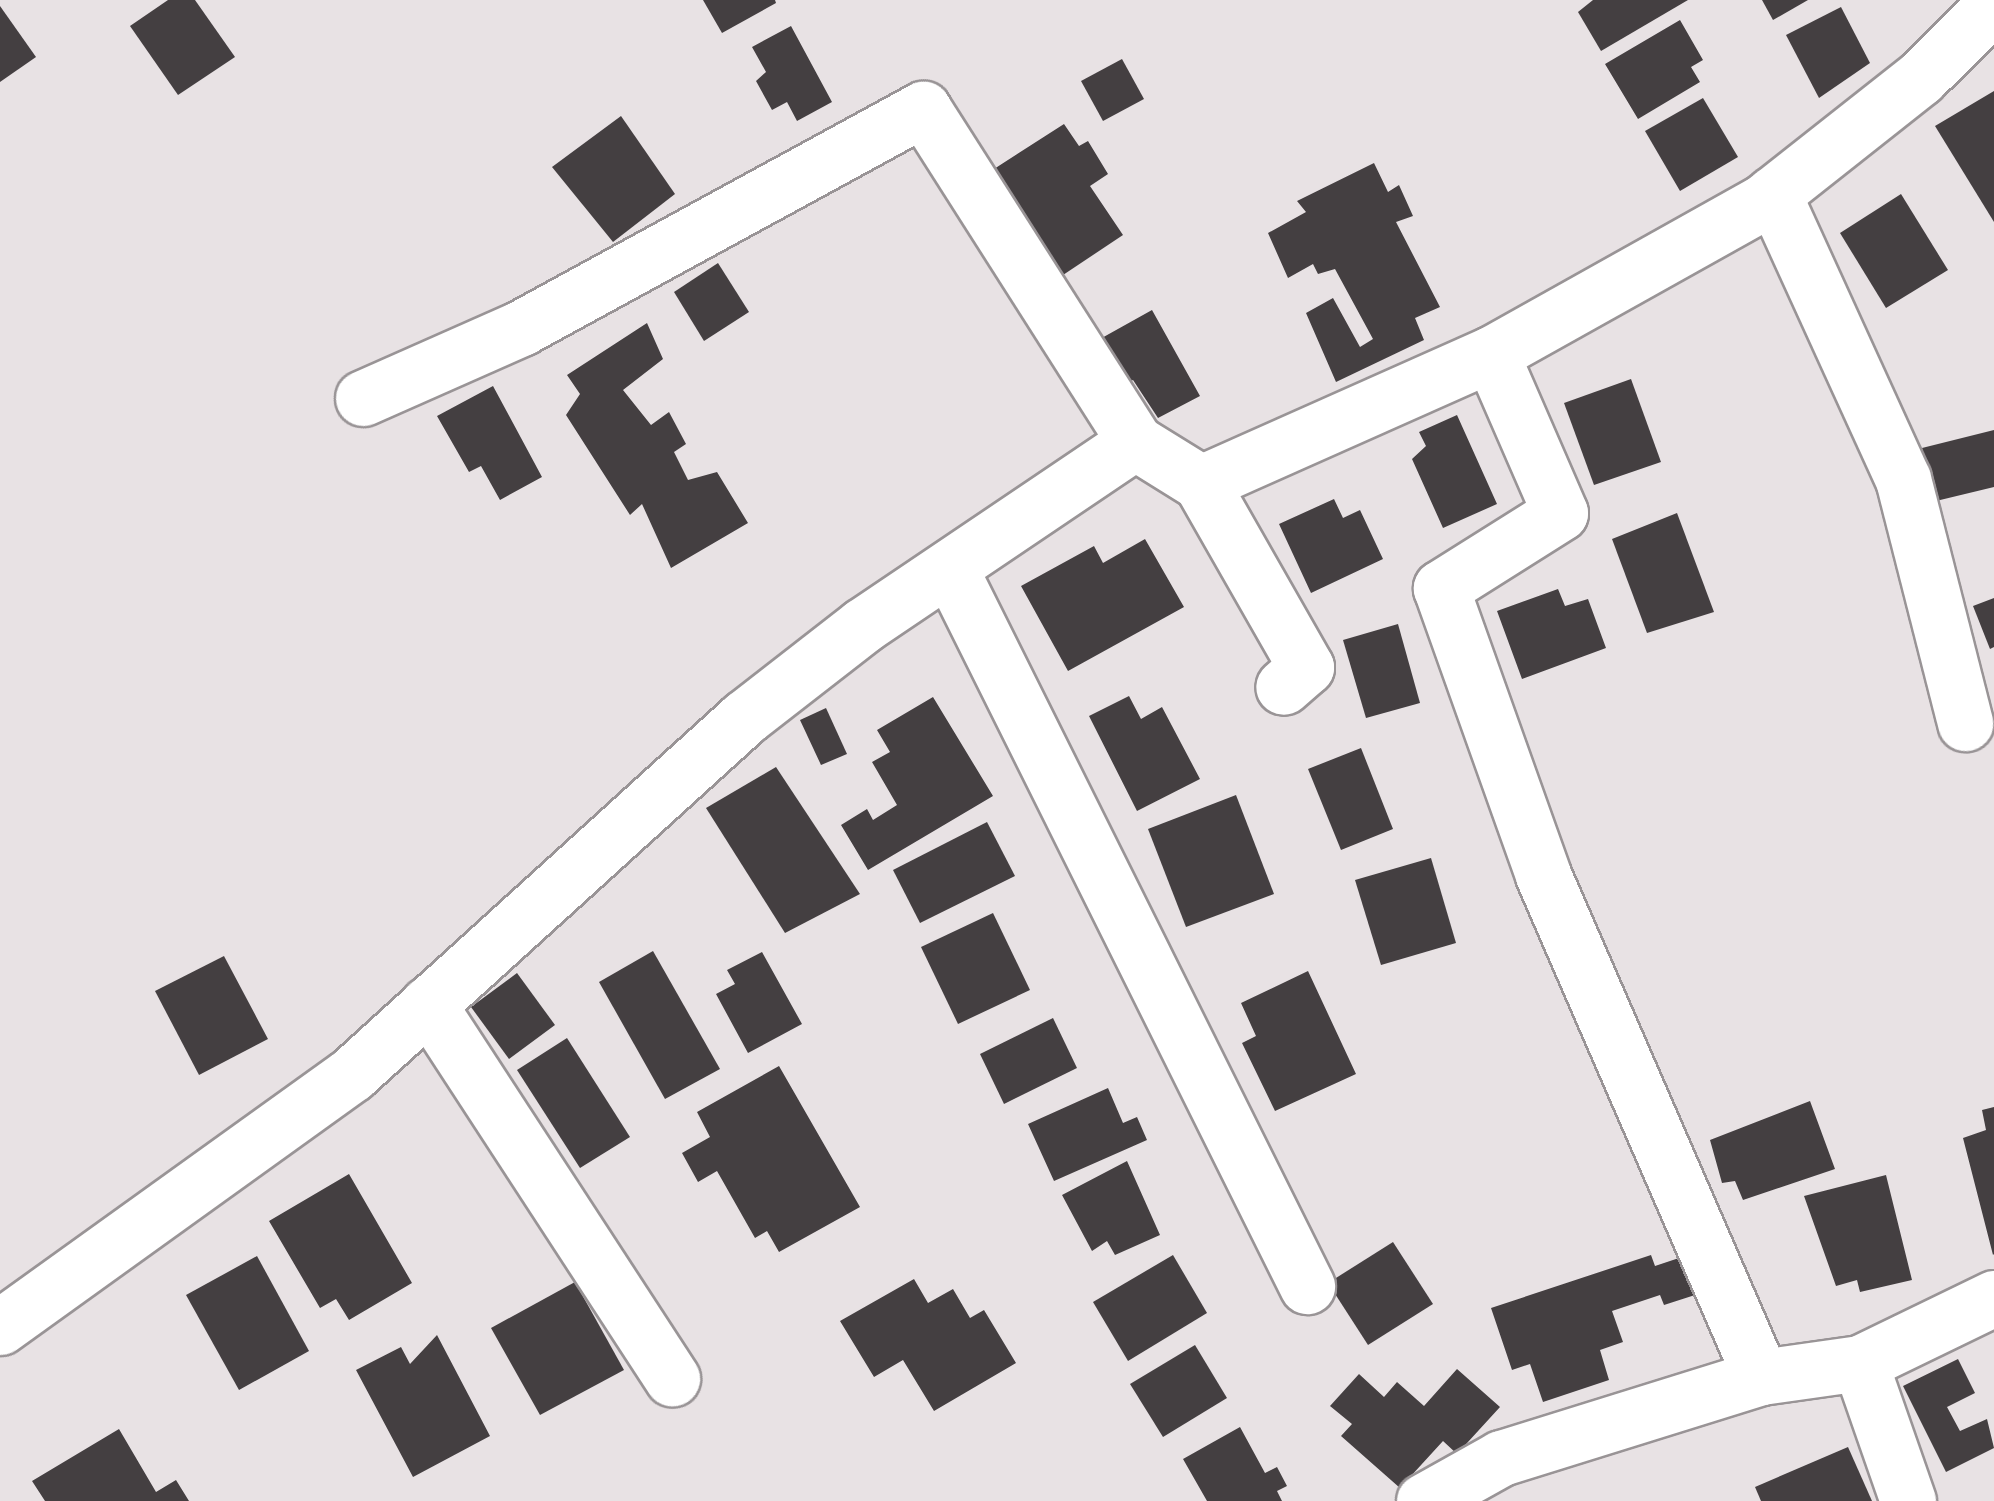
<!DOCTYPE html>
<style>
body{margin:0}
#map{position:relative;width:1994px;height:1501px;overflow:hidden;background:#e8e2e4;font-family:Raleway,sans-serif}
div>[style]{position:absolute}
.building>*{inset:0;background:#443f41}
.roads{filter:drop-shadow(2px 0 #999496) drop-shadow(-2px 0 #999496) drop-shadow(0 2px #999496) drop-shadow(0 -2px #999496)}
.street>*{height:55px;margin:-27.5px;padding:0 27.5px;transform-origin:27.5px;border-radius:27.5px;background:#fff}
span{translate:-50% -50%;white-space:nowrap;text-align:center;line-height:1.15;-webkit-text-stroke:10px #e8e2e4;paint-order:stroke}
</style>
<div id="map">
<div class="building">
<div style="clip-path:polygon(168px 0,195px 0,235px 57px,178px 95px,130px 26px)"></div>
<div style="clip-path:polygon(703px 0,775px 0,776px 3px,722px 33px)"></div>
<div style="clip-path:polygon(1593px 0,1688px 0,1601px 51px,1578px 12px)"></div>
<div style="clip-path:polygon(1762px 0,1808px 0,1773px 20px)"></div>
<div style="clip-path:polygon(0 6px,36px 57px,0 82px)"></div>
<div style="clip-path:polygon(1841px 7px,1870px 63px,1819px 98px,1786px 35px)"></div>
<div style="clip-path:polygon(1680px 20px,1703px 60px,1691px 67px,1700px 82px,1638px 119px,1605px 64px)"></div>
<div style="clip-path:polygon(791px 26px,832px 102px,797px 121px,787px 102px,772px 110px,756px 81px,766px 72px,752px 47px)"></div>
<div style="clip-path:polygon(1122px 59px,1144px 99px,1103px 121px,1081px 81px)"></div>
<div style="clip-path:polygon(1994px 91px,1994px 222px,1935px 126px)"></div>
<div style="clip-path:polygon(1703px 98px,1738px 157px,1680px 191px,1645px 131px)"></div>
<div style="clip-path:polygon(621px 116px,675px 194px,613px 242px,552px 167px)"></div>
<div style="clip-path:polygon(1064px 124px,1079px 146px,1088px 141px,1108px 174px,1090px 186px,1123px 235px,1063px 275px,994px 169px)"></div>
<div style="clip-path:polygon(1374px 163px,1388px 192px,1399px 185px,1413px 216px,1396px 222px,1440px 307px,1415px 318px,1424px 340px,1336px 382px,1306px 313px,1333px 298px,1360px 347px,1373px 339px,1335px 269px,1318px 274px,1313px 264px,1288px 278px,1268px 233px,1306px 212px,1297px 201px)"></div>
<div style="clip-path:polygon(1901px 194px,1948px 270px,1886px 308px,1840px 233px)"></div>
<div style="clip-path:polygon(718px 263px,749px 312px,704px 341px,674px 292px)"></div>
<div style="clip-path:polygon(1152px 310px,1200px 396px,1158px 418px,1133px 380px,1125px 384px,1100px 339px)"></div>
<div style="clip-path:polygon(647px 323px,663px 359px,623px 390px,651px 425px,669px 412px,686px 444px,674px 452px,688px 480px,717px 472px,748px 523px,671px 568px,642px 504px,630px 515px,566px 415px,580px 394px,567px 375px)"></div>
<div style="clip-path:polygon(1631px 379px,1661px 462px,1594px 485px,1564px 403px)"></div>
<div style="clip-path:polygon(493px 386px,542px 477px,500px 500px,481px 466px,469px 472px,437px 416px)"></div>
<div style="clip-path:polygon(1457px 415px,1497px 504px,1443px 528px,1412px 459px,1426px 446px,1419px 432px)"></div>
<div style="clip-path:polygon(1994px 430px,1994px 487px,1936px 501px,1922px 448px)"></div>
<div style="clip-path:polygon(1334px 499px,1343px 518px,1360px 510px,1383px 559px,1311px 593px,1279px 524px)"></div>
<div style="clip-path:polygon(1677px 513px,1714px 612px,1647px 633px,1612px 539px)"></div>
<div style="clip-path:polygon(1145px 539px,1184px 607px,1068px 671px,1021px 586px,1094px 546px,1103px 563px)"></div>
<div style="clip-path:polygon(1558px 589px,1565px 606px,1588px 599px,1606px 648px,1522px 679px,1497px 611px)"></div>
<div style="clip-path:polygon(1994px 598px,1994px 647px,1990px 649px,1973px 606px)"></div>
<div style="clip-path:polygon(1398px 624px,1420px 703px,1366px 718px,1343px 640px)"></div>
<div style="clip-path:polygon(1129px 696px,1141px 719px,1162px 707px,1200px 779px,1137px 811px,1089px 716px)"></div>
<div style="clip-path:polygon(933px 697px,993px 796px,868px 870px,841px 825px,867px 809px,873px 820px,897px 805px,872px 762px,890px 752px,877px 730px)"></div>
<div style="clip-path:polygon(826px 708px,847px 754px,821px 765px,800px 720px)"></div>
<div style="clip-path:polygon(1361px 748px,1393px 829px,1341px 850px,1308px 769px)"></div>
<div style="clip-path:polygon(776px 767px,860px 894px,785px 933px,706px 808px)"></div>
<div style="clip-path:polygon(1236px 795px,1274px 894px,1186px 927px,1148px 829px)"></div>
<div style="clip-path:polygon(987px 822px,1015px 876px,920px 923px,893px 870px)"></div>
<div style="clip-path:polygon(1431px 858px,1456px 943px,1381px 965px,1355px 880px)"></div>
<div style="clip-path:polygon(993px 913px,1030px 990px,958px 1024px,921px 947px)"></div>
<div style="clip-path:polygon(653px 951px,720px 1069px,665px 1099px,599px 982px)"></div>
<div style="clip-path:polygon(762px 952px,802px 1024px,748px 1053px,716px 994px,735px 984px,727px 970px)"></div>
<div style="clip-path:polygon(224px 956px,268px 1039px,199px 1075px,155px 991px)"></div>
<div style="clip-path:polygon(1308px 971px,1356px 1074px,1275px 1111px,1242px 1043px,1256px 1036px,1241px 1003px)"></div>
<div style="clip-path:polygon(517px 973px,555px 1025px,509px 1059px,471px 1007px)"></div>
<div style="clip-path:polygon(1053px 1018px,1077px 1068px,1004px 1104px,980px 1054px)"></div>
<div style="clip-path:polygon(567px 1038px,630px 1137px,580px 1168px,517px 1070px)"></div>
<div style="clip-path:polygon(779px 1066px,860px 1207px,779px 1252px,767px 1231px,755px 1238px,717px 1171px,698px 1182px,682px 1153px,710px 1137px,697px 1112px)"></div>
<div style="clip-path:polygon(1108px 1088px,1123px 1123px,1137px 1117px,1147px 1140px,1054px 1181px,1028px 1124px)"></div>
<div style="clip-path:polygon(1810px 1101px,1835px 1169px,1743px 1200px,1735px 1181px,1722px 1183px,1710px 1140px)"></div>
<div style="clip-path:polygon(1994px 1107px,1994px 1254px,1993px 1255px,1963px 1138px,1986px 1130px,1982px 1110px)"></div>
<div style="clip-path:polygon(1127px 1161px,1160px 1235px,1115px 1255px,1107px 1241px,1092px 1251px,1062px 1195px)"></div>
<div style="clip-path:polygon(349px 1174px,412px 1283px,349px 1320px,336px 1299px,320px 1308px,269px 1221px)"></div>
<div style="clip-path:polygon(1886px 1175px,1912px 1280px,1860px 1292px,1857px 1280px,1836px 1286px,1804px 1196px)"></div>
<div style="clip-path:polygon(1393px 1242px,1433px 1304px,1368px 1345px,1328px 1283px)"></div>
<div style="clip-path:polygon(1173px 1255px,1207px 1313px,1128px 1361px,1093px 1302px)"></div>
<div style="clip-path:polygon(1651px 1255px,1655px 1266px,1682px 1257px,1695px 1295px,1664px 1305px,1660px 1295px,1612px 1311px,1623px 1342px,1600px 1350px,1609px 1380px,1543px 1402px,1530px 1364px,1512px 1370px,1491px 1308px)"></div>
<div style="clip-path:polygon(257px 1256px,309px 1351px,239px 1390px,186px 1295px)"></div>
<div style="clip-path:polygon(914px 1279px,928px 1303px,953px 1289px,970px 1318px,984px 1310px,1016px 1363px,934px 1411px,903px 1360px,874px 1377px,840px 1321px)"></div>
<div style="clip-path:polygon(575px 1282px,624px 1370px,540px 1415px,491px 1328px)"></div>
<div style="clip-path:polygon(437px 1335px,490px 1436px,413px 1477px,356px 1370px,401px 1347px,410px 1364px)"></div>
<div style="clip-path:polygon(1195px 1345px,1227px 1398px,1163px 1437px,1130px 1384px)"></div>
<div style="clip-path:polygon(1958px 1359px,1975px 1393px,1947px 1407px,1960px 1431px,1987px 1419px,1994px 1448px,1946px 1472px,1903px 1386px)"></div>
<div style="clip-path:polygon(1457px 1369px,1500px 1407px,1457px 1454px,1443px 1441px,1400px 1488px,1341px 1436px,1352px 1424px,1330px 1406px,1359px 1374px,1384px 1397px,1397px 1382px,1424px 1406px)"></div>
<div style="clip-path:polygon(1240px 1427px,1265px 1473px,1277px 1467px,1287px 1486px,1277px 1491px,1282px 1501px,1207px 1501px,1183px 1459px)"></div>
<div style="clip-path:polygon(119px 1429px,156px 1492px,176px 1480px,189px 1501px,45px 1501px,32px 1481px)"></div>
<div style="clip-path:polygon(1848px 1447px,1872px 1501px,1761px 1501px,1755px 1487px)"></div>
</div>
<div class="roads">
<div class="street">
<div style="left:1773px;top:194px;width:313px;rotate:65.5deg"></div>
<div style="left:1903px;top:479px;width:252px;rotate:75.7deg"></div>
<div style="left:1491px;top:354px;width:173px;rotate:66.5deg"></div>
<div style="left:1560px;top:513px;width:141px;rotate:147.8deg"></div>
<div style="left:1441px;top:588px;width:305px;rotate:70.4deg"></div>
<div style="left:1543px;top:875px;width:547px;rotate:66.53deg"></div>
<div style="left:1761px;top:1377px;width:100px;rotate:-8deg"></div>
<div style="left:1860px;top:1363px;width:149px;rotate:-25.9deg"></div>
<div style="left:363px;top:398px;width:173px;rotate:-23.9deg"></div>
<div style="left:521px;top:328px;width:458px;rotate:-28.6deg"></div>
<div style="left:923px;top:109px;width:395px;rotate:57.5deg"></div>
<div style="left:1201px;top:483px;width:212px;rotate:60.3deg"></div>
<div style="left:1306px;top:667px;width:30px;rotate:139deg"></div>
<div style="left:951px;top:571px;width:799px;rotate:63.53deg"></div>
<div style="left:428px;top:1004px;width:447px;rotate:56.9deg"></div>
<div style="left:0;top:1327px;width:433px;rotate:-35.7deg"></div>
<div style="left:352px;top:1074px;width:530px;rotate:-42.24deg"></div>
<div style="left:744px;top:718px;width:150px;rotate:-37.9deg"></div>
<div style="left:862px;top:626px;width:329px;rotate:-34deg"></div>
<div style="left:1135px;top:442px;width:78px;rotate:31.8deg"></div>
<div style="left:1201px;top:483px;width:317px;rotate:-24deg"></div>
<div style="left:1491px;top:354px;width:312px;rotate:-29.2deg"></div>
<div style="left:1763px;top:202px;width:200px;rotate:-38.3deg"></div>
<div style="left:1920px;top:78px;width:104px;rotate:-44.6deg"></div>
<div style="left:1860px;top:1363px;width:146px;rotate:70.8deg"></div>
<div style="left:1424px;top:1501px;width:88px;rotate:-29.2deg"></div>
<div style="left:1501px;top:1458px;width:272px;rotate:-17.3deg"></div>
</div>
</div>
</div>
